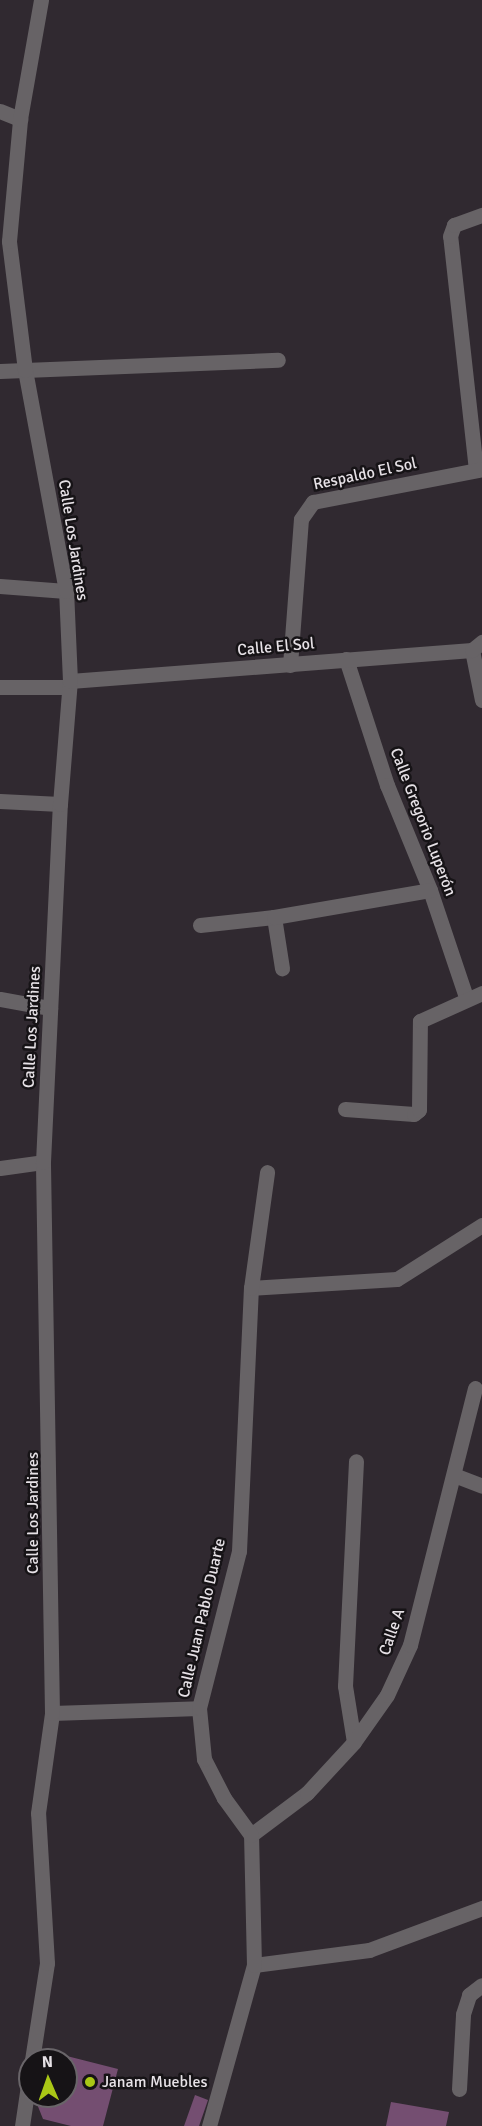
<!DOCTYPE html>
<meta charset="utf-8">
<style>
body{margin:0}
#map{position:relative;width:482px;height:2126px;overflow:hidden;background:#302930;font-family:Signika,sans-serif}
div>[style]{position:absolute}
.building>*{inset:0;background:#744e71}
.minor>*{height:15px;margin:-7.5px;padding:0 7.5px;transform-origin:7.5px;border-radius:7.5px;background:#676366}
.dots>*{width:16px;height:16px;translate:-50% -50%;box-sizing:border-box;border:3px solid #161316;border-radius:50%}
span{translate:-50% -50%;white-space:nowrap;text-align:center;line-height:1.15;-webkit-text-stroke:5px #161316;paint-order:stroke}
.street-label{font-size:16px;color:#e6e1e6}
.poi-label{font-size:16px;color:#e6e1e6}
.left{translate:0 -50%;text-align:left}
.north{position:absolute;left:18px;top:2048px;width:60px;height:60px;box-sizing:border-box;background:#161316;border:2px solid #696569;border-radius:50%;rotate:358deg;font-size:16px;font-weight:700;line-height:24px;text-align:center;color:#e6e1e6}
.north::after{content:'';display:block;margin:auto;width:21px;height:27px;background:#aac716;clip-path:polygon(50% 0,100% 100%,50% 72%,0 100%)}
</style>
<div id="map">
<div class="building">
<div style="clip-path:polygon(51px 2052px,118px 2069px,103px 2126px,71px 2126px,43px 2119px,37px 2104px,39px 2096px,66px 2096px,66px 2060px,49px 2060px)"></div>
<div style="clip-path:polygon(195px 2095px,208px 2100px,199px 2126px,184px 2126px)"></div>
<div style="clip-path:polygon(391px 2102px,449px 2112px,446px 2126px,386px 2126px)"></div>
</div>
<div class="minor">
<div style="left:0;top:111px;width:22px;rotate:22deg"></div>
<div style="left:0;top:371px;width:278px;rotate:-2.3deg"></div>
<div style="left:476px;top:470px;width:235px;rotate:-96.3deg"></div>
<div style="left:450px;top:236px;width:12px;rotate:-70deg"></div>
<div style="left:454px;top:225px;width:30px;rotate:-20deg"></div>
<div style="left:0;top:586px;width:66px;rotate:4.3deg"></div>
<div style="left:472px;top:650px;width:51px;rotate:78.7deg"></div>
<div style="left:346px;top:659px;width:133px;rotate:72deg"></div>
<div style="left:387px;top:785px;width:113px;rotate:67.7deg"></div>
<div style="left:430px;top:890px;width:113px;rotate:71.4deg"></div>
<div style="left:290px;top:665px;width:146px;rotate:-85.7deg"></div>
<div style="left:301px;top:519px;width:21px;rotate:-55deg"></div>
<div style="left:313px;top:502px;width:172px;rotate:-11deg"></div>
<div style="left:70px;top:681px;width:403px;rotate:-4.4deg"></div>
<div style="left:472px;top:650px;width:13px;rotate:-39deg"></div>
<div style="left:0;top:687px;width:69px"></div>
<div style="left:0;top:801px;width:60px;rotate:2.9deg"></div>
<div style="left:274px;top:917px;width:52px;rotate:81.1deg"></div>
<div style="left:200px;top:925px;width:74px;rotate:-6.2deg"></div>
<div style="left:274px;top:917px;width:158px;rotate:-9.8deg"></div>
<div style="left:0;top:999px;width:51px;rotate:10.2deg"></div>
<div style="left:345px;top:1109px;width:69px;rotate:4.1deg"></div>
<div style="left:414px;top:1114px;width:6px;rotate:-39deg"></div>
<div style="left:419px;top:1110px;width:89px;rotate:-89.4deg"></div>
<div style="left:420px;top:1021px;width:68px;rotate:-24.3deg"></div>
<div style="left:0;top:1168px;width:43px;rotate:-7.9deg"></div>
<div style="left:251px;top:1288px;width:146px;rotate:-3.5deg"></div>
<div style="left:397px;top:1279px;width:101px;rotate:-32.4deg"></div>
<div style="left:454px;top:1475px;width:30px;rotate:21deg"></div>
<div style="left:52px;top:1713px;width:147px;rotate:-1.9deg"></div>
<div style="left:354px;top:1742px;width:57px;rotate:-99.1deg"></div>
<div style="left:345px;top:1686px;width:225px;rotate:-87.2deg"></div>
<div style="left:251px;top:1835px;width:70px;rotate:-36.9deg"></div>
<div style="left:307px;top:1793px;width:69px;rotate:-47.3deg"></div>
<div style="left:354px;top:1742px;width:57px;rotate:-54.9deg"></div>
<div style="left:387px;top:1695px;width:55px;rotate:-65.3deg"></div>
<div style="left:410px;top:1645px;width:265px;rotate:-75.8deg"></div>
<div style="left:254px;top:1965px;width:116px;rotate:-7.4deg"></div>
<div style="left:369px;top:1950px;width:121px;rotate:-20.4deg"></div>
<div style="left:32px;top:2060px;width:98px;rotate:-81.2deg"></div>
<div style="left:47px;top:1963px;width:150px;rotate:-93.4deg"></div>
<div style="left:38px;top:1813px;width:101px;rotate:-82deg"></div>
<div style="left:52px;top:1713px;width:551px;rotate:-90.94deg"></div>
<div style="left:43px;top:1162px;width:358px;rotate:-87.3deg"></div>
<div style="left:60px;top:804px;width:123px;rotate:-85.4deg"></div>
<div style="left:70px;top:681px;width:90px;rotate:-92.5deg"></div>
<div style="left:66px;top:591px;width:225px;rotate:-100.5deg"></div>
<div style="left:25px;top:370px;width:130px;rotate:-97.1deg"></div>
<div style="left:9px;top:241px;width:122px;rotate:-84.8deg"></div>
<div style="left:20px;top:119px;width:121px;rotate:-80deg"></div>
<div style="left:459px;top:2089px;width:75px;rotate:-86.9deg"></div>
<div style="left:463px;top:2014px;width:20px;rotate:-72deg"></div>
<div style="left:469px;top:1995px;width:16px;rotate:-38deg"></div>
<div style="left:22px;top:2126px;width:55px;rotate:-81.6deg"></div>
<div style="left:209px;top:2126px;width:167px;rotate:-74.4deg"></div>
<div style="left:254px;top:1965px;width:130px;rotate:-91.3deg"></div>
<div style="left:251px;top:1835px;width:46px;rotate:-126.1deg"></div>
<div style="left:224px;top:1798px;width:44px;rotate:-117.1deg"></div>
<div style="left:204px;top:1759px;width:51px;rotate:-95.6deg"></div>
<div style="left:199px;top:1708px;width:162px;rotate:-75.7deg"></div>
<div style="left:239px;top:1551px;width:263px;rotate:-87.4deg"></div>
<div style="left:251px;top:1288px;width:117px;rotate:-82.1deg"></div>
</div>
<div class="dots">
<div style="left:90px;top:2082px;background:#aac716"></div>
</div>
<div class="street-label">
<span style="left:365px;top:474px;rotate:-12deg">Respaldo El Sol</span>
<span style="left:73px;top:540px;rotate:81deg">Calle Los Jardines</span>
<span style="left:276px;top:647px;rotate:-5deg">Calle El Sol</span>
<span style="left:423px;top:822px;rotate:69deg">Calle Gregorio Luperón</span>
<span style="left:32px;top:1027px;rotate:-87deg">Calle Los Jardines</span>
<span style="left:33px;top:1513px;rotate:-90deg">Calle Los Jardines</span>
<span style="left:202px;top:1618px;rotate:-77deg">Calle Juan Pablo Duarte</span>
<span style="left:392px;top:1632px;rotate:-71deg">Calle A</span>
</div>
<div class="poi-label">
<span class="left" style="left:102px;top:2082px">Janam Muebles</span>
</div>
<div class="north">N</div>
</div>
